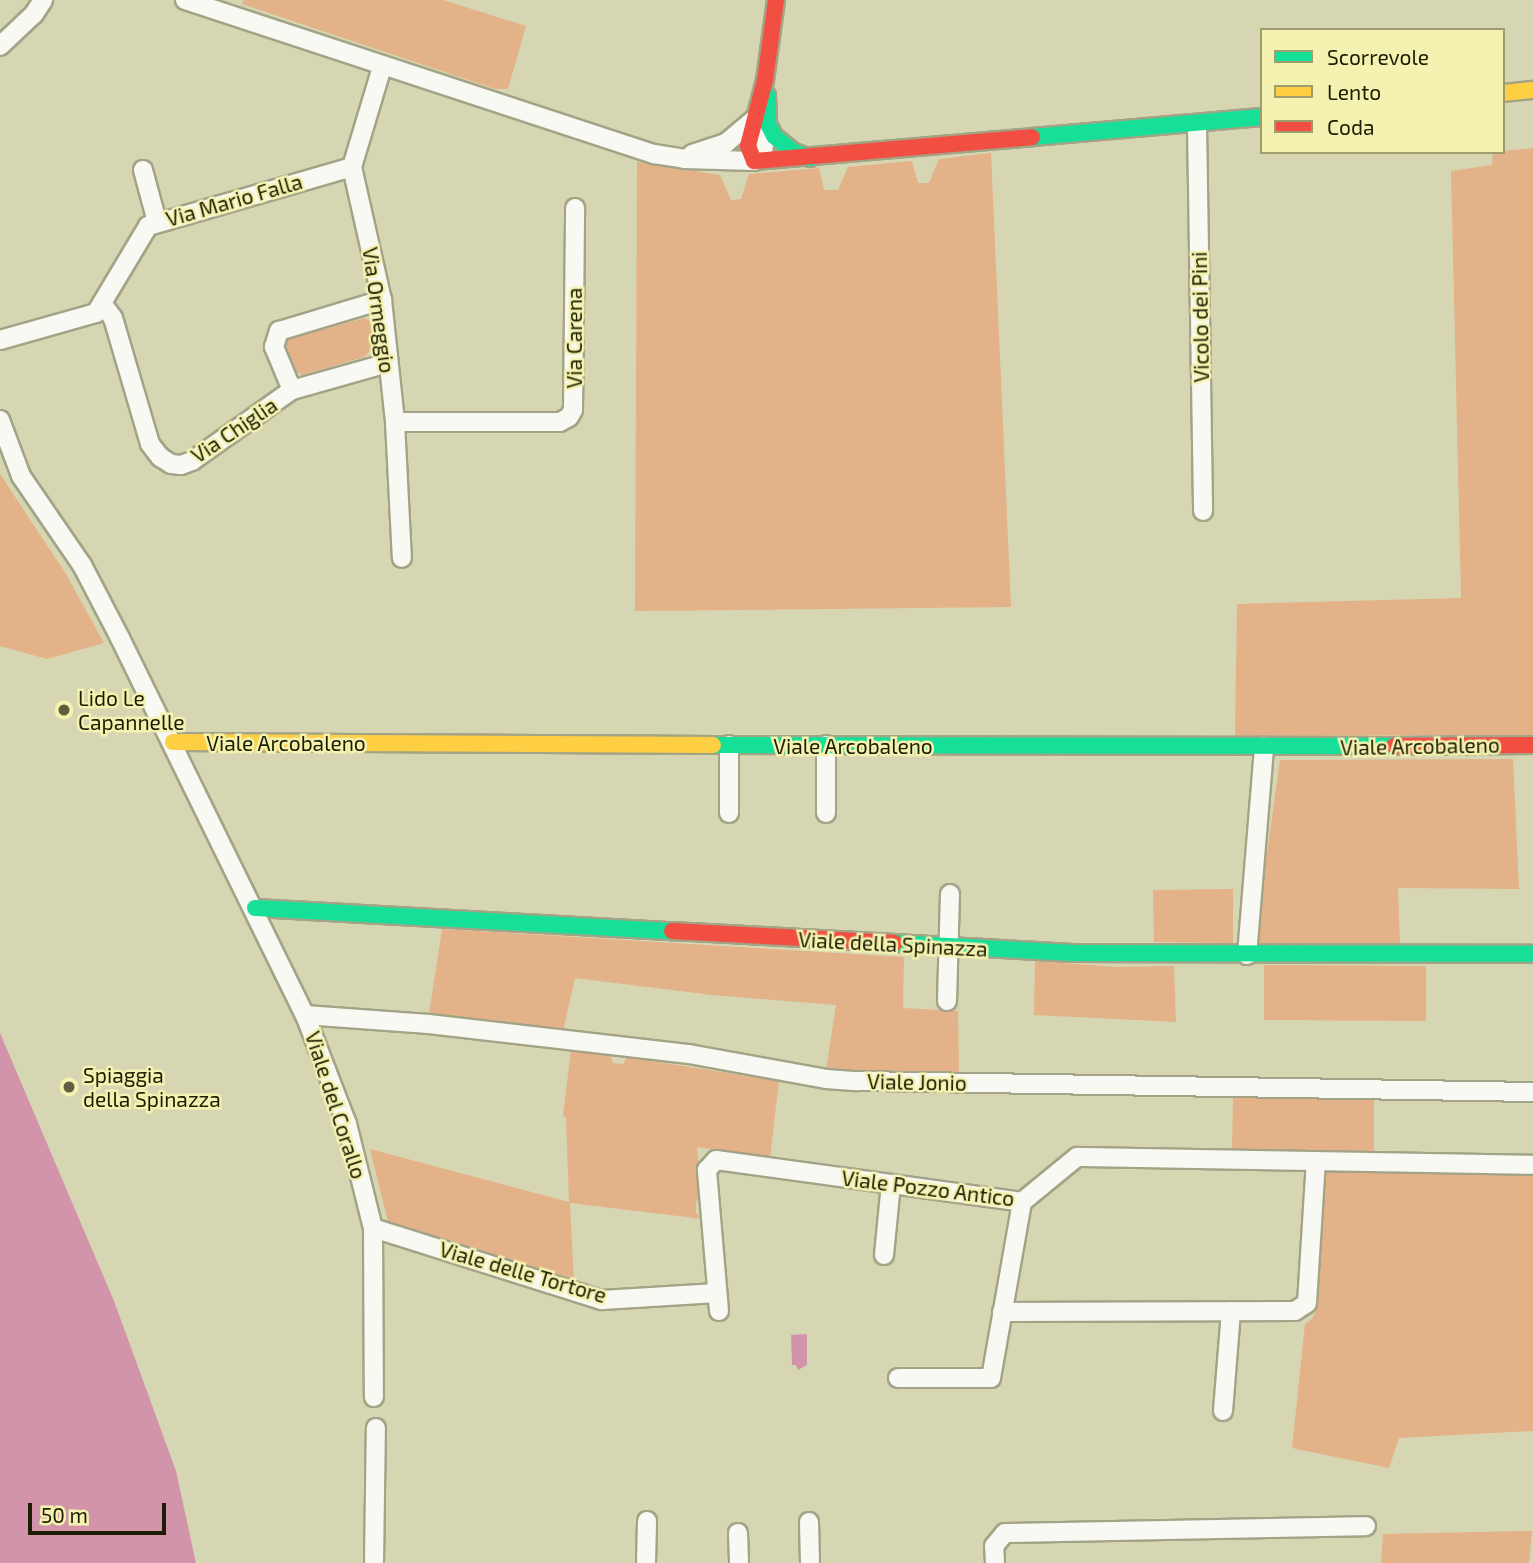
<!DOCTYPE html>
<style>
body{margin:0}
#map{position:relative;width:1533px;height:1563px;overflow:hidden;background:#d7d6b2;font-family:"Exo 2",sans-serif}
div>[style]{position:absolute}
.green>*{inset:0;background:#e3b289}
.water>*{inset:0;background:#d194aa}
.roads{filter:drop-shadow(2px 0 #a3a387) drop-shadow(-2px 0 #a3a387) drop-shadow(0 2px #a3a387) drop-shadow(0 -2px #a3a387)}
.street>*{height:18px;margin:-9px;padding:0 9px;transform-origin:9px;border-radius:9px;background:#f9f9f3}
.fast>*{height:16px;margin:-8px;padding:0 8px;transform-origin:8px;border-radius:8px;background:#16e098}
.slow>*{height:16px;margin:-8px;padding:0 8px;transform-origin:8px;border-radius:8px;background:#ffcf43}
.jam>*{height:16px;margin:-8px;padding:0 8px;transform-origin:8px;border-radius:8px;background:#f24e42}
.dots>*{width:19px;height:19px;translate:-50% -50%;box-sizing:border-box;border:4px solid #f4f2b0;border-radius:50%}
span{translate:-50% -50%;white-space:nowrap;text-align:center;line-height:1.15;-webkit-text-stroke:5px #f4f2b0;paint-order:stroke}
.street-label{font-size:21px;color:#1e1d03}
.poi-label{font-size:21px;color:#1e1d03}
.left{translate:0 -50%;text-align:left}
.legend{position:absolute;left:1260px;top:28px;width:245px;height:126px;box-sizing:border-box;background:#f4f2b0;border:2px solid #9e9d6b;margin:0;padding:9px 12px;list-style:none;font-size:21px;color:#1e1d03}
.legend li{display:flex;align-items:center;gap:14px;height:35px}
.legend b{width:35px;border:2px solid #9e9d6b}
.scale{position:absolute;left:28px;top:1503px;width:138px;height:32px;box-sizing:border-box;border:4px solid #1e1d03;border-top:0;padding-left:9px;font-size:21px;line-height:24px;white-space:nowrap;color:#1e1d03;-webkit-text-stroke:5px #f4f2b0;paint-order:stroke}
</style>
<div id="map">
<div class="green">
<div style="clip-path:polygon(244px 0,443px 0,526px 26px,508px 89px,495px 89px,242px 4px)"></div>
<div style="clip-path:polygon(1533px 148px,1533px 735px,1235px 736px,1237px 604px,1461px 598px,1451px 171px,1492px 165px,1493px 152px)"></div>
<div style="clip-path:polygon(991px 153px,1011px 607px,635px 611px,637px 162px,720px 175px,731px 200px,741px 199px,749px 174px,819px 168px,824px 190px,838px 190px,848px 167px,912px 161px,918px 183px,929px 183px,939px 159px)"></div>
<div style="clip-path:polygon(365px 318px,370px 321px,373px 341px,371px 350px,364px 357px,302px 375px,292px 368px,283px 346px,288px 339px)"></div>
<div style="clip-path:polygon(0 474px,66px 574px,104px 643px,47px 659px,0 646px)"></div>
<div style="clip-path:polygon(1513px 759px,1519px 889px,1398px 888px,1400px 944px,1258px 943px,1262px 888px,1280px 760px)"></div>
<div style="clip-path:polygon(1233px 889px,1233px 943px,1154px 942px,1153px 890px)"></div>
<div style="clip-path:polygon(442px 929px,904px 957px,903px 1008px,958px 1011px,959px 1073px,826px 1070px,836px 1005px,712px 995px,575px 978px,563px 1031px,429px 1014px)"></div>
<div style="clip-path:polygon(1035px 961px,1116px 967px,1174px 966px,1176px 1022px,1034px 1015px)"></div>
<div style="clip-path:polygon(1264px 965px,1426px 966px,1426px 1021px,1264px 1020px)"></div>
<div style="clip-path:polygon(571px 1050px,610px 1055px,613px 1063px,623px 1064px,627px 1057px,779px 1081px,770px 1158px,697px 1147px,701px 1197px,696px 1202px,696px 1213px,703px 1219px,570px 1203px,574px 1283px,389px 1226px,370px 1149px,569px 1202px,566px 1117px,563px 1116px)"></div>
<div style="clip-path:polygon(1233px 1096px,1374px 1098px,1374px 1154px,1232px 1151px)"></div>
<div style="clip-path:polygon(1326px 1166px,1533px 1171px,1533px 1431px,1399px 1438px,1389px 1468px,1292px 1448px,1305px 1324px,1312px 1319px,1318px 1306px)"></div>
<div style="clip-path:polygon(1532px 1531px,1529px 1563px,1381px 1563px,1383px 1534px)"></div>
</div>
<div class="water">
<div style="clip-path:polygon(0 1033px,114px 1301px,176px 1471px,196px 1563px,0 1563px)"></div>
<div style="clip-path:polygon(807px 1334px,807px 1365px,798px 1370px,796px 1365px,792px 1365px,791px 1335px)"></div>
</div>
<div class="roads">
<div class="street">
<div style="left:185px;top:0;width:494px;rotate:18.2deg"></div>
<div style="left:654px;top:154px;width:30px;rotate:9deg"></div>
<div style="left:684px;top:159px;width:70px;rotate:1.6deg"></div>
<div style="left:754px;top:161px;width:13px;rotate:-48deg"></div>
<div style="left:763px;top:151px;width:27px;rotate:-80deg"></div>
<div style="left:0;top:46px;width:47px;rotate:-43.3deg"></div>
<div style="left:34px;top:14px;width:17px;rotate:-57deg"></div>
<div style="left:382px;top:67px;width:104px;rotate:106.7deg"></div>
<div style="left:352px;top:167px;width:136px;rotate:77.3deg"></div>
<div style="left:382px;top:300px;width:123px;rotate:83.9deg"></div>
<div style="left:395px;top:422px;width:136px;rotate:87.1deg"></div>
<div style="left:1197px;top:124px;width:387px;rotate:89.1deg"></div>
<div style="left:692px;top:154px;width:36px;rotate:-18deg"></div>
<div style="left:726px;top:143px;width:35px;rotate:-40deg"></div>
<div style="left:143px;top:170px;width:54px;rotate:74.9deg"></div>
<div style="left:102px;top:303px;width:19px;rotate:54deg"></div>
<div style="left:113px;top:318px;width:131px;rotate:73.6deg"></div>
<div style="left:150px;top:444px;width:16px;rotate:52deg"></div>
<div style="left:160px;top:457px;width:13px;rotate:32deg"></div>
<div style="left:171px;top:464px;width:10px;rotate:6deg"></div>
<div style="left:181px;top:465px;width:12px;rotate:-20deg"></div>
<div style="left:192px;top:461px;width:123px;rotate:-35.4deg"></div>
<div style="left:292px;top:390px;width:100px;rotate:-15.7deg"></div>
<div style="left:0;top:340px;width:100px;rotate:-15.7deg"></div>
<div style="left:96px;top:313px;width:101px;rotate:-59.1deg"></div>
<div style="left:148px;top:226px;width:212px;rotate:-16.1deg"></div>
<div style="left:292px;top:390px;width:47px;rotate:-112.7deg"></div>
<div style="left:274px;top:347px;width:17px;rotate:-73deg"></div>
<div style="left:279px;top:331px;width:108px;rotate:-16.8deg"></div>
<div style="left:0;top:420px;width:60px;rotate:69.4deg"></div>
<div style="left:21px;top:476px;width:108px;rotate:55.6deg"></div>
<div style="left:82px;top:565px;width:82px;rotate:62.5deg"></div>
<div style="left:120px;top:638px;width:420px;rotate:63.9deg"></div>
<div style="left:305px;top:1015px;width:117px;rotate:68.9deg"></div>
<div style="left:347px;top:1124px;width:107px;rotate:76deg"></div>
<div style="left:373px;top:1228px;width:169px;rotate:89.7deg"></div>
<div style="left:395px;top:422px;width:165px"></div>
<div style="left:560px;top:422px;width:10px;rotate:-29deg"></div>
<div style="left:569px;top:417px;width:8px;rotate:-60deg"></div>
<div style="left:573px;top:410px;width:202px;rotate:-89.4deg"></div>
<div style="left:729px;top:813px;width:68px;rotate:-90deg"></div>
<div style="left:826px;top:813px;width:68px;rotate:-90deg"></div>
<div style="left:1247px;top:955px;width:209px;rotate:-85.3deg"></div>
<div style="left:947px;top:1001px;width:107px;rotate:-88.4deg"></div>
<div style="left:305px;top:1015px;width:124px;rotate:4.2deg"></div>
<div style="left:429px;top:1024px;width:262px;rotate:6.6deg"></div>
<div style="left:689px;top:1054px;width:139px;rotate:10.3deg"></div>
<div style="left:826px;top:1079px;width:31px;rotate:4deg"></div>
<div style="left:857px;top:1081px;width:676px;rotate:0.93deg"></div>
<div style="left:373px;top:1228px;width:240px;rotate:17.5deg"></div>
<div style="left:602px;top:1300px;width:115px;rotate:-3.5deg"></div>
<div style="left:884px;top:1255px;width:71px;rotate:-84.4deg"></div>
<div style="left:719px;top:1311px;width:142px;rotate:-94.9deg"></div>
<div style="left:707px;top:1170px;width:13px;rotate:-48deg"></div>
<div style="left:716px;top:1160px;width:309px;rotate:7.8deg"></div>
<div style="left:1022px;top:1202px;width:71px;rotate:-39.3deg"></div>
<div style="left:1077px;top:1157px;width:456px;rotate:1deg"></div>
<div style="left:1002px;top:1312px;width:293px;rotate:-0.2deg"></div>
<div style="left:1295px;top:1311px;width:14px;rotate:-34deg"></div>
<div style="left:1307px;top:1303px;width:142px;rotate:-86.4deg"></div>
<div style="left:898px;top:1378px;width:93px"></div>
<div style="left:991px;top:1378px;width:179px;rotate:-80deg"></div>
<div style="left:1223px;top:1411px;width:100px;rotate:-85.4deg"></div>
<div style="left:809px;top:1522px;width:41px;rotate:88.6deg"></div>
<div style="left:738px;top:1533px;width:30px;rotate:88deg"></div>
<div style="left:374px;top:1563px;width:135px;rotate:-89.2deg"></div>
<div style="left:646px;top:1563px;width:42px;rotate:-88.6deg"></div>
<div style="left:995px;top:1563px;width:17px;rotate:-93deg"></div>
<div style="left:994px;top:1546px;width:17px;rotate:-50deg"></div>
<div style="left:1005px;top:1533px;width:361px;rotate:-1.1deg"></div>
</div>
<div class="fast">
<div style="left:767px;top:95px;width:29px;rotate:88deg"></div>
<div style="left:768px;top:124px;width:13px;rotate:63deg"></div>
<div style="left:774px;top:136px;width:26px;rotate:39deg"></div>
<div style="left:794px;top:152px;width:17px;rotate:21deg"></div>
<div style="left:1032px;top:137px;width:231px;rotate:-5deg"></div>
<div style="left:713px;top:745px;width:681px;rotate:0.08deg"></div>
<div style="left:255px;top:908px;width:418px;rotate:3.2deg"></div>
<div style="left:895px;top:943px;width:178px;rotate:3.2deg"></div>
<div style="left:1073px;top:953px;width:460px;rotate:0.1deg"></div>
</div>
<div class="slow">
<div style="left:1503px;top:93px;width:30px;rotate:-6deg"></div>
<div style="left:173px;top:742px;width:540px;rotate:0.32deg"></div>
</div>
<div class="jam">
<div style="left:776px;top:0;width:81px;rotate:97.8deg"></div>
<div style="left:765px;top:80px;width:68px;rotate:104.4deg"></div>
<div style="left:748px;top:146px;width:16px;rotate:68deg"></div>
<div style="left:754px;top:161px;width:279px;rotate:-4.9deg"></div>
<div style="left:1394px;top:746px;width:139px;rotate:-0.4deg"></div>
<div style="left:672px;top:931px;width:223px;rotate:3.1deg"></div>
</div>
</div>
<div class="dots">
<div style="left:64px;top:710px;background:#5f5e40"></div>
<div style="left:69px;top:1087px;background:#5f5e40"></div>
</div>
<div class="street-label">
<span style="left:234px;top:200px;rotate:-16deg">Via Mario Falla</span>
<span style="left:379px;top:310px;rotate:82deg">Via Ormeggio</span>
<span style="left:1200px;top:317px;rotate:-91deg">Vicolo dei Pini</span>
<span style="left:574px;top:338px;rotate:-90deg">Via Carena</span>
<span style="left:234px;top:430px;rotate:-34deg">Via Chiglia</span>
<span style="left:286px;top:743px">Viale Arcobaleno</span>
<span style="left:853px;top:746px">Viale Arcobaleno</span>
<span style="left:1420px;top:746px;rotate:-1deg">Viale Arcobaleno</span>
<span style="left:893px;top:944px;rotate:3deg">Viale della Spinazza</span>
<span style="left:917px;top:1082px;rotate:1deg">Viale Jonio</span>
<span style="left:336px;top:1105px;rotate:72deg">Viale del Corallo</span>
<span style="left:928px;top:1188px;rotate:7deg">Viale Pozzo Antico</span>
<span style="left:523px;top:1272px;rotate:16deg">Viale delle Tortore</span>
</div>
<div class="poi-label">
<span class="left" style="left:78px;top:710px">Lido Le<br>Capannelle</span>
<span class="left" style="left:83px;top:1087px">Spiaggia<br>della Spinazza</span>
</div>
<ul class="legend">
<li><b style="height:9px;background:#16e098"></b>Scorrevole</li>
<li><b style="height:9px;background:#ffcf43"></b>Lento</li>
<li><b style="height:9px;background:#f24e42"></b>Coda</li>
</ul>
<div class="scale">50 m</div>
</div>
